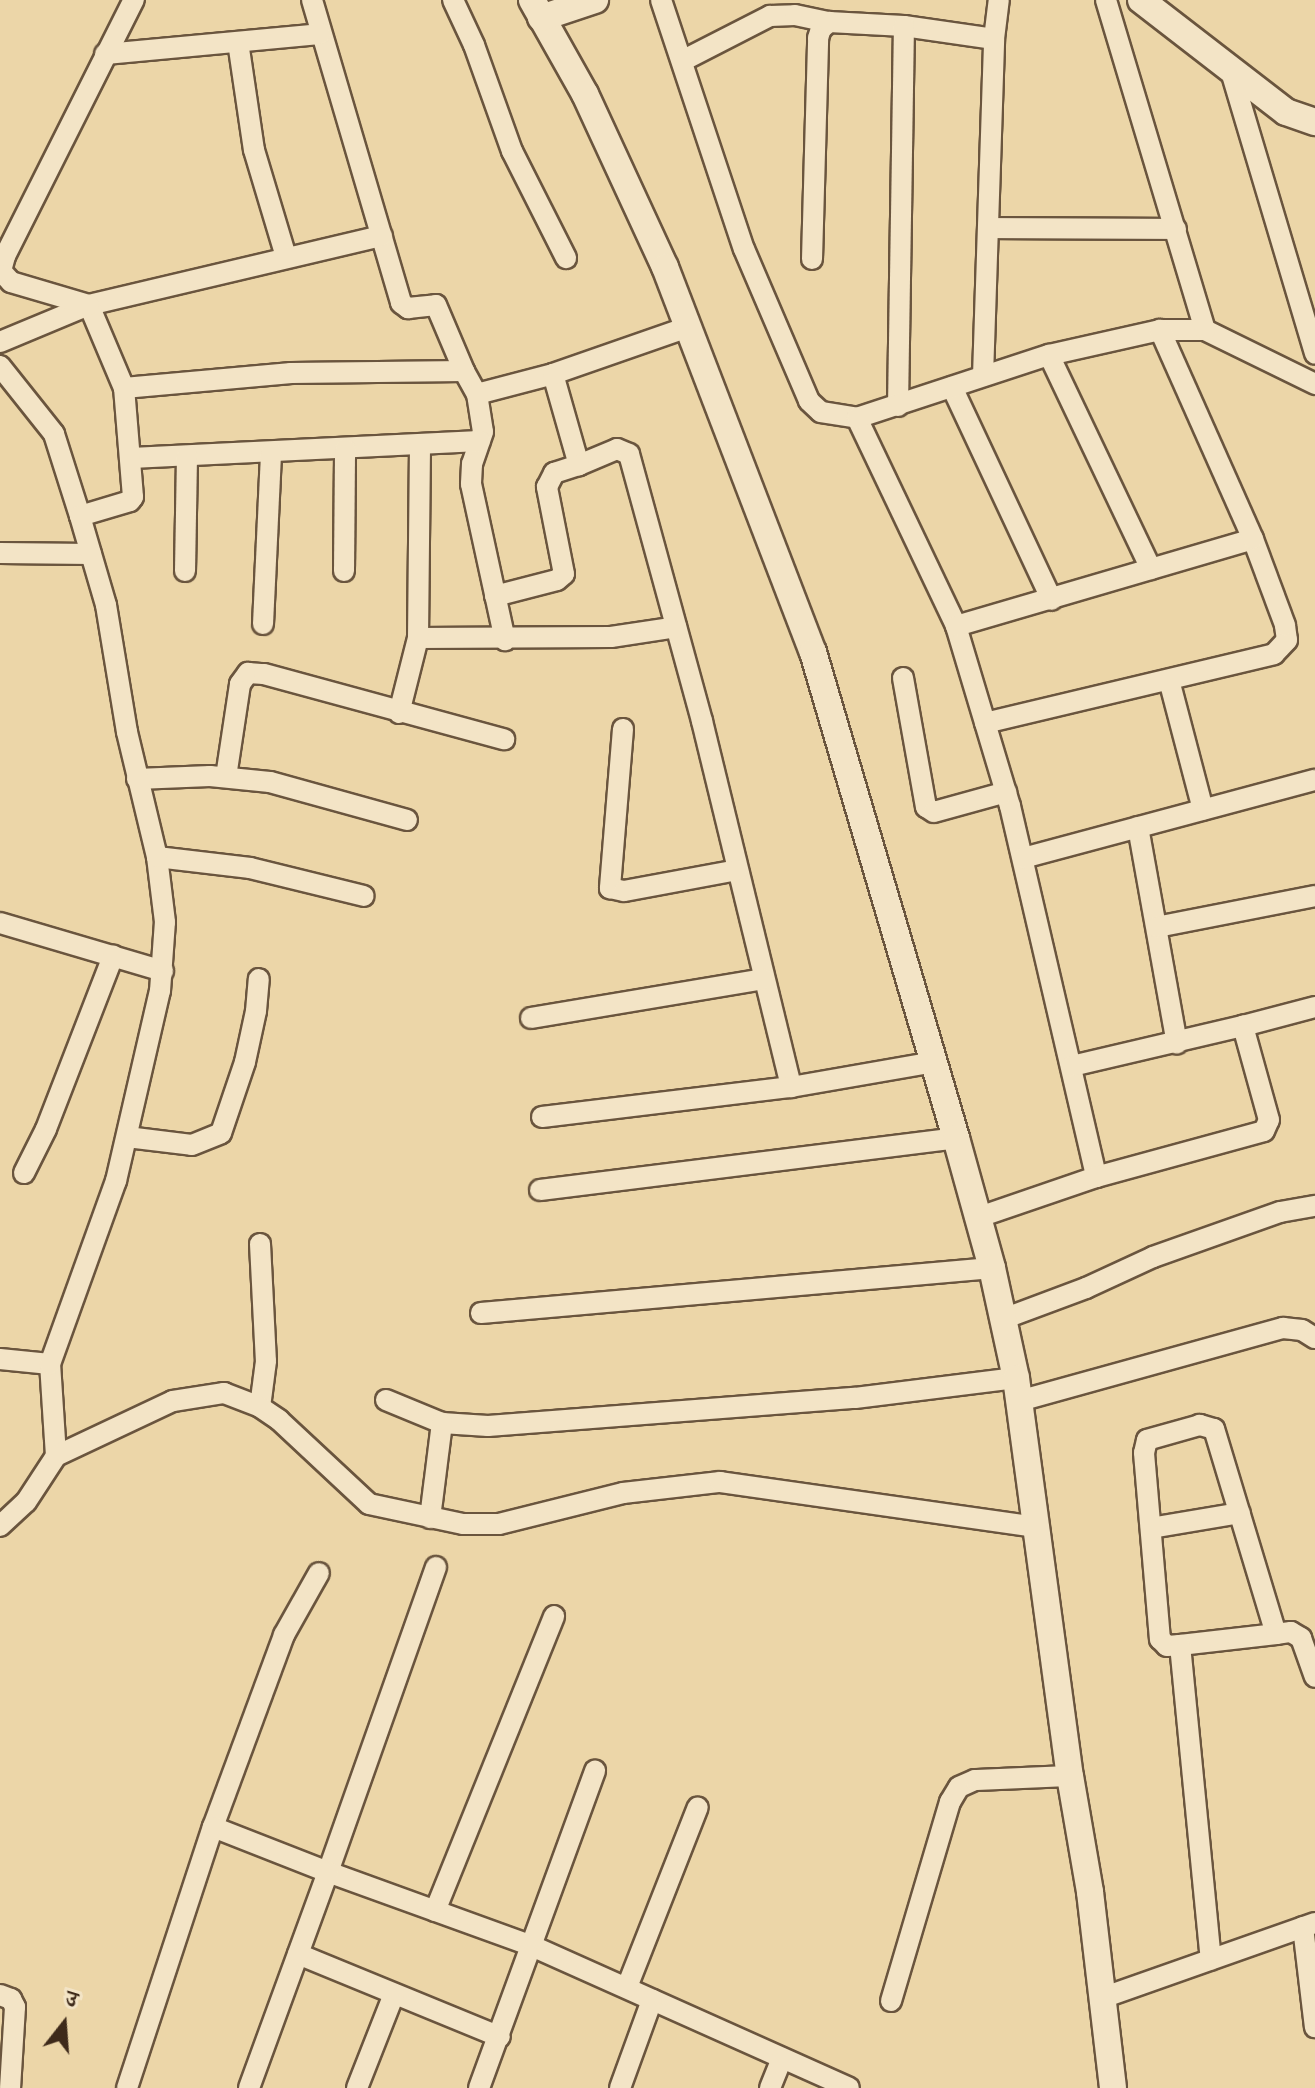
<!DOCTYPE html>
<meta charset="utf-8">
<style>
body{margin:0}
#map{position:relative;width:1315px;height:2088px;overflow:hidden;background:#ecd6a8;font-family:Vollkorn,"Noto Serif Devanagari",serif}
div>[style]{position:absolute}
.roads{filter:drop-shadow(2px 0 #6a553e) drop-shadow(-2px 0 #6a553e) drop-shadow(0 2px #6a553e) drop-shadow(0 -2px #6a553e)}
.minor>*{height:20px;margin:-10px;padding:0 10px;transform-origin:10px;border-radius:10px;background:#f3e4c6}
.tertiary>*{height:26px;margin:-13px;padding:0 13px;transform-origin:13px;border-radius:13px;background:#f3e4c6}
span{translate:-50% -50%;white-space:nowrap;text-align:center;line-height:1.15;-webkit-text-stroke:6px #f3e4c6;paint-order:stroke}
.north{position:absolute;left:24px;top:1984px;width:80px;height:80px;-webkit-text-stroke:6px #f3e4c6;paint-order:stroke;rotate:17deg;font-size:22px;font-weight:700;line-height:32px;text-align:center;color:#3e2a1a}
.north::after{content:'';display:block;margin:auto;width:28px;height:36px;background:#3e2a1a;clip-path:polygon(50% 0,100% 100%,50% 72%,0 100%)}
</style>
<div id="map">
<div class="roads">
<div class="minor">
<div style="left:312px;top:0;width:316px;rotate:73.6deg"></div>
<div style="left:401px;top:303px;width:9px;rotate:36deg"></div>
<div style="left:408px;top:308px;width:28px;rotate:-6deg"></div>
<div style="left:436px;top:305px;width:72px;rotate:67deg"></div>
<div style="left:464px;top:371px;width:26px;rotate:61deg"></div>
<div style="left:477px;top:394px;width:79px;rotate:-14.7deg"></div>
<div style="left:553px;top:374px;width:95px;rotate:74.1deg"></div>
<div style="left:579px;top:465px;width:41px;rotate:-22.8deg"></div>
<div style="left:617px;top:449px;width:13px;rotate:23deg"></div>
<div style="left:629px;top:454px;width:277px;rotate:74.7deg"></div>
<div style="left:702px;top:721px;width:377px;rotate:76.3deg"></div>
<div style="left:791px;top:1087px;width:145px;rotate:-9.9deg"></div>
<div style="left:453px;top:0;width:50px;rotate:65deg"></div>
<div style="left:474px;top:45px;width:113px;rotate:70.3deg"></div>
<div style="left:512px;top:151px;width:120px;rotate:63.2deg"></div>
<div style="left:661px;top:0;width:262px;rotate:71.6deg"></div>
<div style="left:744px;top:249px;width:165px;rotate:66.8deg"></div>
<div style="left:809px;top:401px;width:16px;rotate:43deg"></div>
<div style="left:821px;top:412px;width:36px;rotate:9deg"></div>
<div style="left:857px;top:418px;width:230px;rotate:64.5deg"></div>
<div style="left:956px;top:626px;width:188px;rotate:73.3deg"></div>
<div style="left:1010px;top:806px;width:381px;rotate:76.9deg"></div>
<div style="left:1096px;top:1177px;width:127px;rotate:161.1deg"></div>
<div style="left:238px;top:42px;width:109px;rotate:81.6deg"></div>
<div style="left:254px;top:150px;width:112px;rotate:73.3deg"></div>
<div style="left:105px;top:54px;width:216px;rotate:-5.3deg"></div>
<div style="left:682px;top:61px;width:99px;rotate:-27.1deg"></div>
<div style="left:770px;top:16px;width:25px;rotate:-2deg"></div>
<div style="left:795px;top:15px;width:35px;rotate:12deg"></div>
<div style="left:1230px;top:68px;width:298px;rotate:73.4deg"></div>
<div style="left:990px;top:228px;width:186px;rotate:0.3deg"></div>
<div style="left:812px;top:259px;width:221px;rotate:-88.4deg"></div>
<div style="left:818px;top:38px;width:9px;rotate:-72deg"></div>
<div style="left:821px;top:29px;width:11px;rotate:-41deg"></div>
<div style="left:829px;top:22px;width:75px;rotate:3.1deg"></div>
<div style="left:904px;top:26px;width:91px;rotate:8.2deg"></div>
<div style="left:1205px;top:330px;width:123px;rotate:26.1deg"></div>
<div style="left:0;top:342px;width:96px;rotate:-22.6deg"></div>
<div style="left:89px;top:305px;width:301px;rotate:-13.3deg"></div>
<div style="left:1049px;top:355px;width:237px;rotate:64.5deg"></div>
<div style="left:0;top:366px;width:87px;rotate:51.5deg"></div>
<div style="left:54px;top:434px;width:86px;rotate:72.4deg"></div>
<div style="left:553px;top:374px;width:143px;rotate:-19.2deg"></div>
<div style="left:983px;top:376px;width:337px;rotate:-88.1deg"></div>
<div style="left:994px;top:39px;width:39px;rotate:-83deg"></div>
<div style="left:952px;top:387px;width:235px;rotate:64.9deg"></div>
<div style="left:124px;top:388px;width:168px;rotate:-5.1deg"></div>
<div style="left:291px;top:373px;width:173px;rotate:-0.7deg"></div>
<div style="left:477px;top:394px;width:38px;rotate:81deg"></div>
<div style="left:483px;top:432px;width:34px;rotate:109deg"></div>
<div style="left:472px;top:464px;width:20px;rotate:93deg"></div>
<div style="left:471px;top:484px;width:160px;rotate:77.7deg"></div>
<div style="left:898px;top:406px;width:380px;rotate:-89.1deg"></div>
<div style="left:857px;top:418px;width:202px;rotate:-18.2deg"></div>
<div style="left:1049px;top:355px;width:114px;rotate:-12.7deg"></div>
<div style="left:1160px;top:330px;width:45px"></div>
<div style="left:1205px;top:330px;width:345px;rotate:-106.7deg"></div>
<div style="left:131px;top:458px;width:349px;rotate:-2.8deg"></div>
<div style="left:0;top:553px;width:91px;rotate:0.6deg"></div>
<div style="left:185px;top:571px;width:115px;rotate:-89deg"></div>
<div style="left:344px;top:571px;width:122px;rotate:-89.5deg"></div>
<div style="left:495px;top:596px;width:64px;rotate:-14.5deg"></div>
<div style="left:557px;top:580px;width:9px;rotate:-41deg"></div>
<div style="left:564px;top:574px;width:89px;rotate:-101.1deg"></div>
<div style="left:547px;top:487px;width:16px;rotate:-63deg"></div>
<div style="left:554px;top:473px;width:26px;rotate:-18deg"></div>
<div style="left:263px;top:624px;width:172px;rotate:-87.3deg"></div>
<div style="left:956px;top:626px;width:309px;rotate:-16.3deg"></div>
<div style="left:418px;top:638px;width:193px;rotate:-0.3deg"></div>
<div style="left:611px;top:637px;width:66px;rotate:-8.7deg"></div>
<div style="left:903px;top:678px;width:131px;rotate:79.9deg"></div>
<div style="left:926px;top:807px;width:9px;rotate:32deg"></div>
<div style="left:934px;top:812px;width:75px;rotate:-15.5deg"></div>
<div style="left:1169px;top:680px;width:134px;rotate:75.3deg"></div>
<div style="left:399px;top:713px;width:77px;rotate:-75.8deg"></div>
<div style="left:418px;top:638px;width:193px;rotate:-89.4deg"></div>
<div style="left:985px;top:723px;width:297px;rotate:-13.4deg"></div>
<div style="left:1274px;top:654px;width:19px;rotate:-47deg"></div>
<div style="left:1287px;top:640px;width:15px;rotate:-98deg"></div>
<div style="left:1285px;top:625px;width:92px;rotate:-110.4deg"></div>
<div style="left:1253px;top:539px;width:229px;rotate:-114deg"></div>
<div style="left:623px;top:729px;width:160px;rotate:94.7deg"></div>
<div style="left:610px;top:888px;width:14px;rotate:12deg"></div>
<div style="left:624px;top:891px;width:115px;rotate:-10.5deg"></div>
<div style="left:226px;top:777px;width:94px;rotate:-81.4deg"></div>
<div style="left:240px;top:684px;width:14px;rotate:-54deg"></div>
<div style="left:248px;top:673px;width:16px;rotate:4deg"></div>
<div style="left:264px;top:674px;width:249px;rotate:15.2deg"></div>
<div style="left:137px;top:779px;width:73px;rotate:-2.4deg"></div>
<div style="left:210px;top:776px;width:60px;rotate:5.7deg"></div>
<div style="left:270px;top:782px;width:142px;rotate:15.5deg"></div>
<div style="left:1138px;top:827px;width:220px;rotate:79.8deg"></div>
<div style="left:157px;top:857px;width:94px;rotate:6.7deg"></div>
<div style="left:250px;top:868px;width:117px;rotate:13.8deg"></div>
<div style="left:1023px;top:858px;width:302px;rotate:-15deg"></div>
<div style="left:0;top:923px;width:170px;rotate:16.4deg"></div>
<div style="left:1157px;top:927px;width:161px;rotate:-11.1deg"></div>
<div style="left:531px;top:1018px;width:236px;rotate:-9.5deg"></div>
<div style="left:1072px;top:1066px;width:176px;rotate:-13.2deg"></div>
<div style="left:542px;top:1117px;width:251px;rotate:-6.9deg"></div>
<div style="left:127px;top:1137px;width:65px;rotate:7deg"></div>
<div style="left:192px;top:1145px;width:31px;rotate:-22deg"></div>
<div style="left:221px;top:1133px;width:75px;rotate:-71.3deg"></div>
<div style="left:245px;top:1062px;width:52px;rotate:-77.8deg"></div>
<div style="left:256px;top:1011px;width:32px;rotate:-85deg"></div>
<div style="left:24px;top:1173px;width:49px;rotate:-63.4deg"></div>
<div style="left:46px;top:1129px;width:186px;rotate:-68.8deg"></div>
<div style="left:1096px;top:1177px;width:174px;rotate:-15.3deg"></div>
<div style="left:1264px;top:1131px;width:12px;rotate:-66deg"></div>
<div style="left:1269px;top:1120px;width:98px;rotate:-105.5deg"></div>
<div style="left:1243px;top:1026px;width:74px;rotate:-14.8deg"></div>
<div style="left:540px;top:1190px;width:419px;rotate:-7.1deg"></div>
<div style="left:260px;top:1244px;width:117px;rotate:87.1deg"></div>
<div style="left:266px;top:1361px;width:46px;rotate:97.4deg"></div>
<div style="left:481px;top:1313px;width:513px;rotate:-5.03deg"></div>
<div style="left:1003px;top:1319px;width:89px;rotate:-20.5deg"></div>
<div style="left:1086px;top:1288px;width:74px;rotate:-24.8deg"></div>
<div style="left:1153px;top:1257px;width:135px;rotate:-19.5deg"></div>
<div style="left:1280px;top:1212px;width:36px;rotate:-10deg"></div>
<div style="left:0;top:1359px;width:50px;rotate:5.7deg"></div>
<div style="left:386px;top:1400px;width:61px;rotate:22.3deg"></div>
<div style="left:442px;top:1423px;width:46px;rotate:3.7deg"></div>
<div style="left:488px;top:1426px;width:368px;rotate:-4.4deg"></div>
<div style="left:855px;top:1398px;width:162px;rotate:-7.1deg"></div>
<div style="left:1019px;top:1401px;width:274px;rotate:-15.5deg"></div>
<div style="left:1283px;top:1328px;width:19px;rotate:6deg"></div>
<div style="left:1302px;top:1330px;width:15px;rotate:32deg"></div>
<div style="left:56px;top:1456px;width:92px;rotate:-93.7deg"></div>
<div style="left:50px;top:1364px;width:195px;rotate:-70.2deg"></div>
<div style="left:116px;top:1181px;width:195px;rotate:-77deg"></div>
<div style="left:160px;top:991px;width:69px;rotate:-85.9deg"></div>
<div style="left:165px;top:922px;width:65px;rotate:-97deg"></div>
<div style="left:157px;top:857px;width:129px;rotate:-103.5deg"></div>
<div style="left:127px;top:732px;width:129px;rotate:-99.4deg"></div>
<div style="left:106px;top:605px;width:93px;rotate:-106.3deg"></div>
<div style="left:80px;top:516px;width:52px;rotate:-16.7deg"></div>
<div style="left:130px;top:501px;width:5px;rotate:-53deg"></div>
<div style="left:133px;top:497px;width:109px;rotate:-94.7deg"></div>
<div style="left:124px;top:388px;width:90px;rotate:-112.9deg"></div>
<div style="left:89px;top:305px;width:81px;rotate:-163.6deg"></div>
<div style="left:11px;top:282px;width:15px;rotate:-132deg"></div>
<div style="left:1px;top:271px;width:16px;rotate:-75deg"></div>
<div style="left:5px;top:256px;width:287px;rotate:-63.3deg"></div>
<div style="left:430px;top:1518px;width:96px;rotate:-82.8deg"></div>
<div style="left:0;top:1526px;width:35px;rotate:-43deg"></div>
<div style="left:26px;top:1502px;width:55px;rotate:-56.9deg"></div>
<div style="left:56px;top:1456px;width:129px;rotate:-25.2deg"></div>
<div style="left:173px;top:1401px;width:52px;rotate:-8.9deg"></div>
<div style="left:224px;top:1393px;width:39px;rotate:21deg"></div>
<div style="left:260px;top:1407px;width:23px;rotate:34deg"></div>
<div style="left:279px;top:1420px;width:123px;rotate:43deg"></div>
<div style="left:369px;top:1504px;width:96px;rotate:12deg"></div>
<div style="left:463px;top:1524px;width:36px"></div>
<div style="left:499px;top:1524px;width:128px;rotate:-14deg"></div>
<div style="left:623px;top:1493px;width:98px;rotate:-6.5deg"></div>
<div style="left:720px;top:1482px;width:320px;rotate:8.1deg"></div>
<div style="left:1151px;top:1528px;width:90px;rotate:-9.6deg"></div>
<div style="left:436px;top:1567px;width:324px;rotate:109.5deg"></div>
<div style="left:328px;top:1872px;width:217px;rotate:19.9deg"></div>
<div style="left:532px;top:1946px;width:347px;rotate:24.1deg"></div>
<div style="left:1276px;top:1634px;width:214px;rotate:-106.8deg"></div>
<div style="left:1214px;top:1429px;width:15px;rotate:-164deg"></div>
<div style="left:1200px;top:1425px;width:55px;rotate:164.2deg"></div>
<div style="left:1147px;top:1440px;width:13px;rotate:103deg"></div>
<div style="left:1144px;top:1453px;width:187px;rotate:85.1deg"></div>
<div style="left:1160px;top:1639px;width:10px;rotate:45deg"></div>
<div style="left:1167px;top:1646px;width:13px;rotate:-4deg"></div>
<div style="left:1180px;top:1645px;width:97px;rotate:-6.5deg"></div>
<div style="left:1276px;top:1634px;width:15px;rotate:-8deg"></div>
<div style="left:1291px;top:1632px;width:12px;rotate:31deg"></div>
<div style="left:1301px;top:1638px;width:41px;rotate:70.3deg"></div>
<div style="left:1180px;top:1645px;width:316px;rotate:84.4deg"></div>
<div style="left:213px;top:1827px;width:205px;rotate:-69.7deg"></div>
<div style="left:284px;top:1635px;width:71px;rotate:-60.6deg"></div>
<div style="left:435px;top:1911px;width:318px;rotate:-68deg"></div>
<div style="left:1303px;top:1927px;width:101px;rotate:83.2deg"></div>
<div style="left:298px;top:1954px;width:218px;rotate:22.3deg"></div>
<div style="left:627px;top:1987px;width:193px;rotate:-68.5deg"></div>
<div style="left:0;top:1995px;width:12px;rotate:20deg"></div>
<div style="left:11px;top:1999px;width:9px;rotate:63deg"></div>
<div style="left:15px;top:2007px;width:81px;rotate:93.5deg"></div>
<div style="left:1102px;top:1998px;width:226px;rotate:-19.4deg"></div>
<div style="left:891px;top:2001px;width:208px;rotate:-73.5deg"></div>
<div style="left:950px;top:1802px;width:17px;rotate:-59deg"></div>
<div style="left:959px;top:1787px;width:17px;rotate:-24deg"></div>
<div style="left:975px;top:1780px;width:95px;rotate:-2.4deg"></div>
<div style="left:127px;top:2088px;width:275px;rotate:-71.8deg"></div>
<div style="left:213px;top:1827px;width:123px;rotate:21.4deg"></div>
<div style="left:328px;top:1872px;width:230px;rotate:110.1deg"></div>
<div style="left:357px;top:2088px;width:101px;rotate:-68.5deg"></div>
<div style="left:479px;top:2088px;width:338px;rotate:-69.9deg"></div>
<div style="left:620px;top:2088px;width:94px;rotate:-70deg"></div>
<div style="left:770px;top:2088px;width:32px;rotate:-68deg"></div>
</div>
<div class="tertiary">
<div style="left:532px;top:0;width:108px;rotate:60.6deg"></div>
<div style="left:585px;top:94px;width:191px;rotate:65.2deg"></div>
<div style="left:665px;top:267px;width:412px;rotate:69deg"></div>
<div style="left:813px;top:652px;width:507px;rotate:73.6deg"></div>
<div style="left:956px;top:1138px;width:135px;rotate:74.5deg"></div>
<div style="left:992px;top:1268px;width:113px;rotate:77.7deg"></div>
<div style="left:1016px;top:1378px;width:402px;rotate:82.3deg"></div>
<div style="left:1070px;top:1776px;width:118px;rotate:80.2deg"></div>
<div style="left:1090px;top:1892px;width:197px;rotate:83.3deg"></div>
<div style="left:1141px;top:0;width:183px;rotate:37.7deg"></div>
<div style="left:1286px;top:112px;width:31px;rotate:19deg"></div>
<div style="left:541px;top:18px;width:57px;rotate:-18.4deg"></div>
</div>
</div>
<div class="north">उ</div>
</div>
